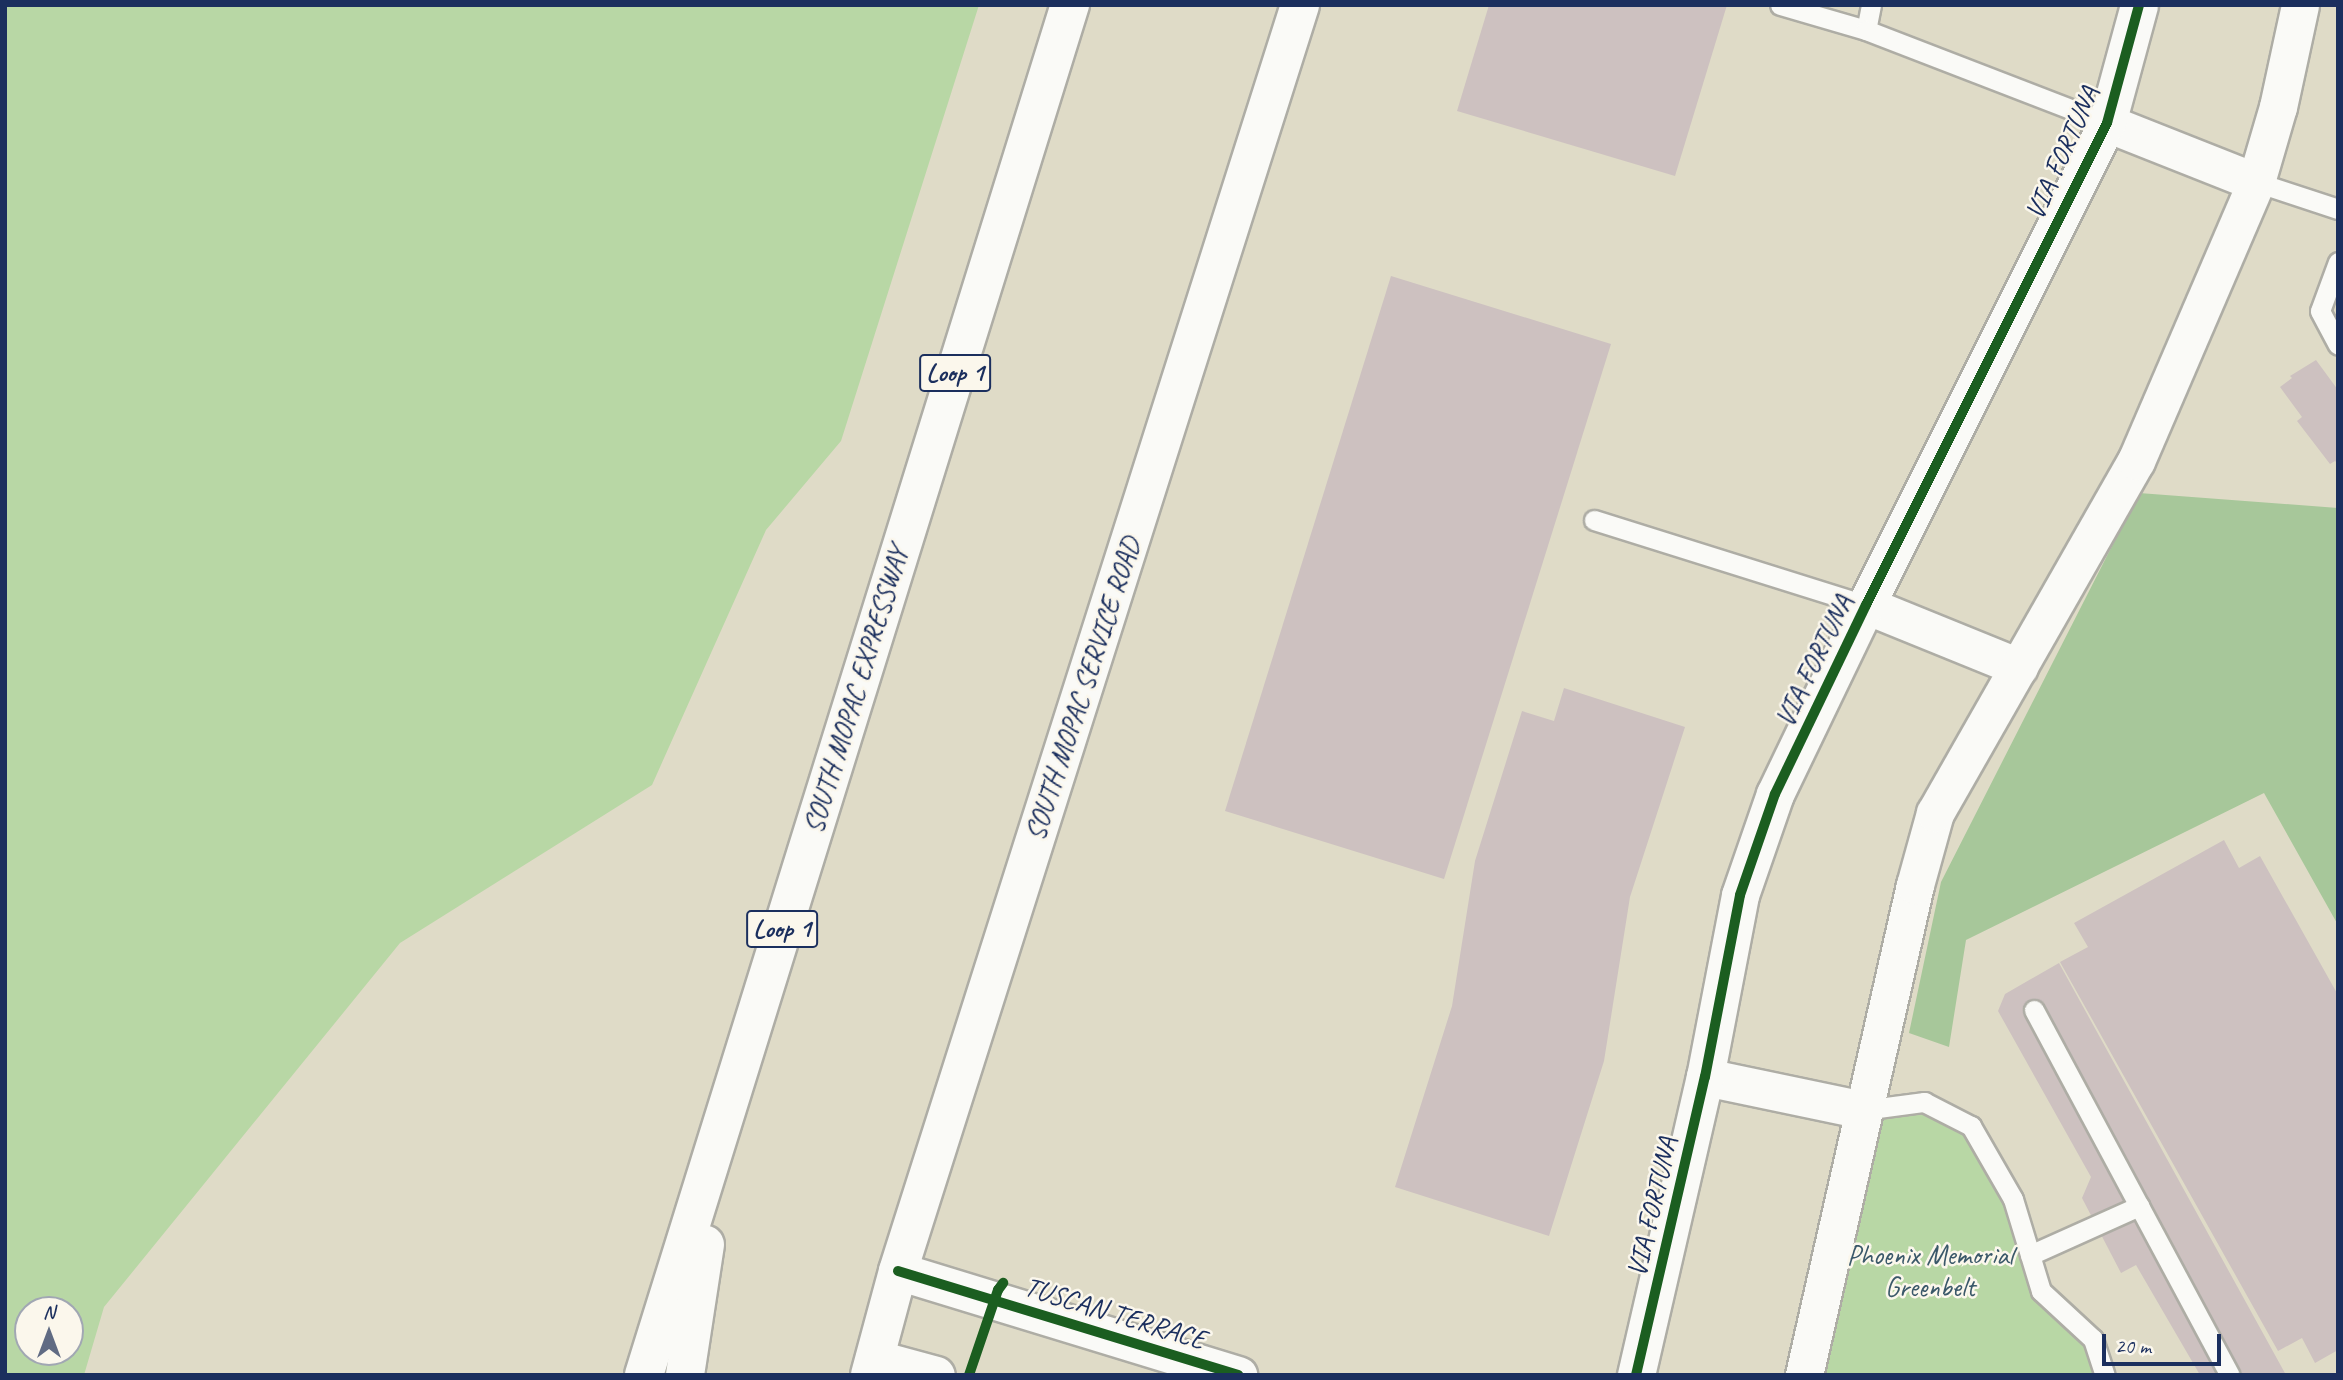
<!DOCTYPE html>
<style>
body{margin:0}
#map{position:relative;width:2343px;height:1380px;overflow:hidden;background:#dfdbc7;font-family:Caveat,sans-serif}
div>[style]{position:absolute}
.green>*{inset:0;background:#b8d7a5}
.forest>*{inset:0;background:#a7c79a}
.building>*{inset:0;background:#cdc1c0}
.roads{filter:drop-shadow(2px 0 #aeada5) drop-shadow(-2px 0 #aeada5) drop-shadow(0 2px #aeada5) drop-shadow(0 -2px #aeada5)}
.lane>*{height:19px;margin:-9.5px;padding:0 9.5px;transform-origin:9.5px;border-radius:9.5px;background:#fafaf7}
.street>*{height:37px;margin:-18.5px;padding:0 18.5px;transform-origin:18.5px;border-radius:18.5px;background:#fafaf7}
.secondary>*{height:38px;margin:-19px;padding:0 19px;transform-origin:19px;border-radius:19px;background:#fafaf7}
.highway>*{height:38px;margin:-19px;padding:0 19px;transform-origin:19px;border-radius:19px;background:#fafaf7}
.cycleway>*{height:10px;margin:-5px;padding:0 5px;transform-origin:5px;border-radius:5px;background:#1b5e20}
span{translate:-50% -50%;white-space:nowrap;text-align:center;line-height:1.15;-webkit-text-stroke:5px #fbf7ec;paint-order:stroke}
.shield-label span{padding:2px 5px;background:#fbf7ec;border:2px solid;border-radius:5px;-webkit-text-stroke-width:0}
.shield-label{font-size:26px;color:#1b2f5e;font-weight:700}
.street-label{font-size:28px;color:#1b2f5e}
.park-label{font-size:28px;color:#3a5869}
.frame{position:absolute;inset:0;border:7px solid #1b2f5e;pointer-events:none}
.north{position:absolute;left:14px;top:1296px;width:70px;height:70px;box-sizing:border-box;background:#fbf7ec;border:2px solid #a1a7b3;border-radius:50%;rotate:0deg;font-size:19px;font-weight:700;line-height:28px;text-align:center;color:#1b2f5e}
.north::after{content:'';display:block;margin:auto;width:24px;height:32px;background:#606b83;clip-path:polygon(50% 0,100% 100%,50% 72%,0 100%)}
.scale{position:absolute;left:2102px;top:1334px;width:119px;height:32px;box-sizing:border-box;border:4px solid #1b2f5e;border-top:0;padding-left:9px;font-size:21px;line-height:24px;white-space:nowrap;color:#1b2f5e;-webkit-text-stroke:5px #fbf7ec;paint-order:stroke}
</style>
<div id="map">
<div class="green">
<div style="clip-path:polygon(evenodd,5px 5px,979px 5px,841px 441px,766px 530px,652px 785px,400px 943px,104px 1307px,84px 1375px,5px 1375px,5px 5px,28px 1310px,70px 1310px,70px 1352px,28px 1352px,28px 1310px)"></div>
<div style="clip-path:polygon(1924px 1102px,1971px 1126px,2013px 1199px,2041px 1291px,2093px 1339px,2105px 1375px,1803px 1375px,1863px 1110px)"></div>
</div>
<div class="forest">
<div style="clip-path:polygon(2139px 493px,2338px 508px,2338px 925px,2264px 793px,1966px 940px,1949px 1047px,1909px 1033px,1941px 882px)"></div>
</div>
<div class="building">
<div style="clip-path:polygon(1489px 5px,1727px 5px,1675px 176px,1457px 111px)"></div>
<div style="clip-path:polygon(1391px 276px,1611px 344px,1444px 879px,1225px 811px)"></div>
<div style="clip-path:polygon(2316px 360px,2338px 390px,2338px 464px,2335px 461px,2330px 464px,2297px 421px,2302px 417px,2280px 387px,2292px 378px,2290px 376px)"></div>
<div style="clip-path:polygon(1564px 688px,1685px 727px,1630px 897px,1604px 1061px,1549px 1236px,1395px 1187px,1452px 1006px,1475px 861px,1522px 711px,1554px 721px)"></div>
<div style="clip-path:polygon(2224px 840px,2239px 868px,2260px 856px,2338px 995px,2338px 1350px,2315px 1363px,2302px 1338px,2278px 1351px,2060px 962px,2088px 947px,2074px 923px)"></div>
<div style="clip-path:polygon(2059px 963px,2286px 1375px,2200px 1375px,2136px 1265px,2121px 1273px,2082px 1198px,2091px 1177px,1998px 1011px,2005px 994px)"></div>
</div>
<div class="roads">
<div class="lane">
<div style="left:1780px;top:5px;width:90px;rotate:16.2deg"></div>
<div style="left:1871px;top:5px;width:25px;rotate:101deg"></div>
<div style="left:1866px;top:30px;width:258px;rotate:21.1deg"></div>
<div style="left:2256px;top:182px;width:86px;rotate:18.2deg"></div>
<div style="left:2338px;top:262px;width:52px;rotate:110.2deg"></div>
<div style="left:2320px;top:311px;width:38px;rotate:62deg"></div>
<div style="left:1594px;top:520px;width:285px;rotate:17.4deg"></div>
<div style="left:2034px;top:1010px;width:414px;rotate:61.8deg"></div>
<div style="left:1863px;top:1110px;width:62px;rotate:-7.5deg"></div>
<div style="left:1924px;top:1102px;width:53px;rotate:27.1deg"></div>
<div style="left:1971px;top:1126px;width:84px;rotate:60.1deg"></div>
<div style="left:2013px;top:1199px;width:96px;rotate:73.1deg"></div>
<div style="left:2041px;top:1291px;width:71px;rotate:42.7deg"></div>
<div style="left:2093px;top:1339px;width:38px;rotate:72deg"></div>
<div style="left:2030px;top:1255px;width:120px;rotate:-24.2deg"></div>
</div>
<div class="street">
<div style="left:2107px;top:123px;width:160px;rotate:21.6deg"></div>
<div style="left:1866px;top:605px;width:165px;rotate:22.1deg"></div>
<div style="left:1705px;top:1077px;width:161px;rotate:11.8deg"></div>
<div style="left:898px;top:1271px;width:356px;rotate:17deg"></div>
<div style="left:874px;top:1358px;width:64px;rotate:15.3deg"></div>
<div style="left:1636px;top:1375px;width:306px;rotate:-77deg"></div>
<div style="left:1705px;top:1077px;width:185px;rotate:-79.1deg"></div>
<div style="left:1740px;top:895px;width:107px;rotate:-70.9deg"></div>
<div style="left:1775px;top:794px;width:210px;rotate:-64.3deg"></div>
<div style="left:1866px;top:605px;width:539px;rotate:-63.43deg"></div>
<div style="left:2107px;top:123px;width:122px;rotate:-74.8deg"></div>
<div style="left:1804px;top:1375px;width:502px;rotate:-77.24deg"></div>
<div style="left:1915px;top:885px;width:75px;rotate:-74.5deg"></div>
<div style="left:1935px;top:813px;width:405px;rotate:-60.3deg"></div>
<div style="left:2136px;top:461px;width:304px;rotate:-66.7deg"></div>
<div style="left:2256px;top:182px;width:78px;rotate:-73.7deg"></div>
<div style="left:2278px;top:107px;width:104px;rotate:-77.8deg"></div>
</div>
<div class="secondary">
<div style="left:870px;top:1375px;width:108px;rotate:-74.9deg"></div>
<div style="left:898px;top:1271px;width:1328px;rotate:-72.38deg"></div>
</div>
<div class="highway">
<div style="left:644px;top:1375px;width:1435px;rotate:-72.73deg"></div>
<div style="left:685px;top:1375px;width:132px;rotate:-81.3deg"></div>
</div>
</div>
<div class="cycleway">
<div style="left:898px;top:1271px;width:356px;rotate:17deg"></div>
<div style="left:969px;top:1375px;width:90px;rotate:-71.2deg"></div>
<div style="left:998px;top:1290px;width:9px;rotate:-54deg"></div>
<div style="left:1636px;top:1375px;width:306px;rotate:-77deg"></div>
<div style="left:1705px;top:1077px;width:185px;rotate:-79.1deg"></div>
<div style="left:1740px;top:895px;width:107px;rotate:-70.9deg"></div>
<div style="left:1775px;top:794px;width:210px;rotate:-64.3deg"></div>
<div style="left:1866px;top:605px;width:539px;rotate:-63.43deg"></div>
<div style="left:2107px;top:123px;width:122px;rotate:-74.8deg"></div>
</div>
<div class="shield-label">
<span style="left:955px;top:373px">Loop 1</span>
<span style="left:782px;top:929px">Loop 1</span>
</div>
<div class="street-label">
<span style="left:2062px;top:153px;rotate:-66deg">VIA FORTUNA</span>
<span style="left:1814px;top:661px;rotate:-64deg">VIA FORTUNA</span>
<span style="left:1083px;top:689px;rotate:-72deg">SOUTH MOPAC SERVICE ROAD</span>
<span style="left:856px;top:690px;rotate:-73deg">SOUTH MOPAC EXPRESSWAY</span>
<span style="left:1652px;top:1207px;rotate:-77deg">VIA FORTUNA</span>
<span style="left:1115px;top:1313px;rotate:17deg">TUSCAN TERRACE</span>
</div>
<div class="park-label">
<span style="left:1930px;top:1271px">Phoenix Memorial<br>Greenbelt</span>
</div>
<div class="frame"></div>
<div class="north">N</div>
<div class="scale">20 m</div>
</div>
